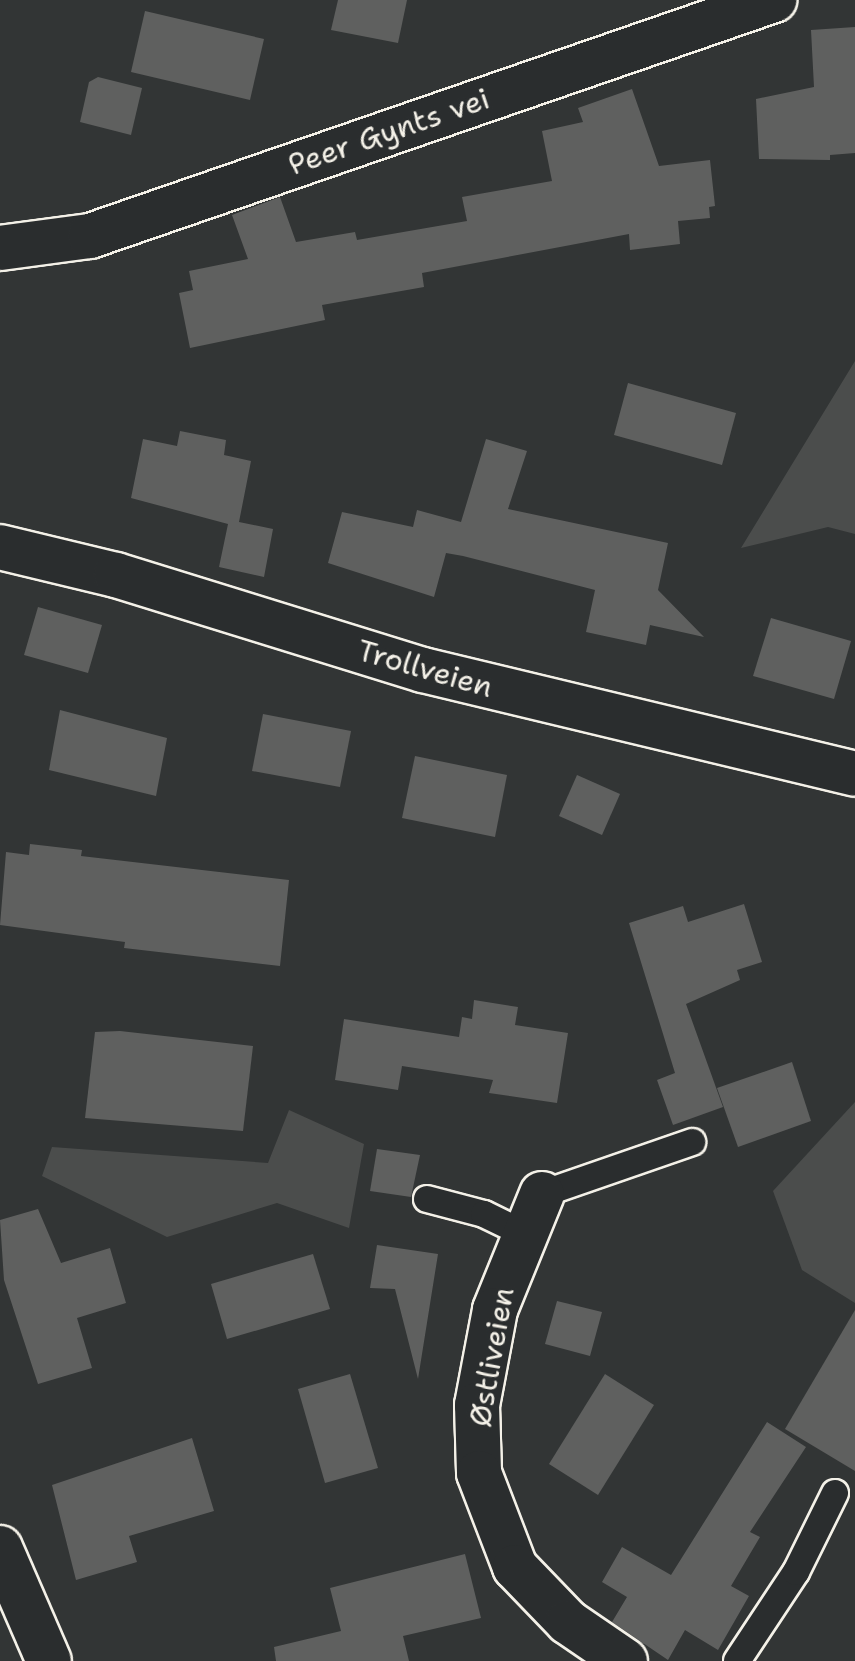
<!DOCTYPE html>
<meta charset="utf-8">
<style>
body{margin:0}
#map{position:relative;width:855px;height:1661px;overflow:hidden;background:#323535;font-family:"Shantell Sans",sans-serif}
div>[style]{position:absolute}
.green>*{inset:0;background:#4b4d4c}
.building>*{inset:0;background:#5f605f}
.roads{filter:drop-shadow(2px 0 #f4f1e8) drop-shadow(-2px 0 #f4f1e8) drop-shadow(0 2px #f4f1e8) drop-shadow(0 -2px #f4f1e8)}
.service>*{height:26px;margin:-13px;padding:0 13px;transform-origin:13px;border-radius:13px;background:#2a2d2e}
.minor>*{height:44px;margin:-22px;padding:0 22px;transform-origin:22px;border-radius:22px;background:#2a2d2e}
span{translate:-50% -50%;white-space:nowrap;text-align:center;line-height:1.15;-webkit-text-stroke:7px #2a2d2e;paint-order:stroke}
.street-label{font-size:30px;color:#f4f1e8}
</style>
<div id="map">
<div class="green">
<div style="clip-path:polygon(855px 361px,855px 534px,828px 527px,741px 548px)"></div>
<div style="clip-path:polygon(855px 1102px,855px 1303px,802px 1270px,773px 1191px)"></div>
<div style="clip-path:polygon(289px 1110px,364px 1144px,349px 1228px,277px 1203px,167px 1237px,42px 1176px,52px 1147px,268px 1163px)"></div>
</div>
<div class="building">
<div style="clip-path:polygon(338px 0,407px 0,398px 43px,331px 30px)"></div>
<div style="clip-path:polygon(145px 11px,264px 39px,250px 100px,131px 72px)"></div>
<div style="clip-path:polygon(855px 27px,855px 153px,830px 155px,830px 160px,759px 159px,756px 99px,814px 87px,811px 30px)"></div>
<div style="clip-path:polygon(98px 77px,142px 88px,131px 135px,80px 122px,89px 82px)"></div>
<div style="clip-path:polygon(632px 89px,659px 166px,710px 160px,715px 206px,709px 207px,710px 218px,678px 221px,680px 244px,630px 250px,629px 234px,422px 273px,424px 287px,322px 305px,325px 320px,190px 348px,179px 293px,193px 290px,189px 271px,248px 259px,232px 215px,280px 197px,296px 242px,355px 232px,357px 240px,467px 221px,462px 197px,552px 181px,542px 131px,583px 122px,578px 108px)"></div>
<div style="clip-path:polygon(628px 383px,736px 413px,722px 465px,614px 435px)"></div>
<div style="clip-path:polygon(180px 431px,226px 440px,224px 455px,251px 461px,239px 522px,273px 529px,264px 577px,219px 567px,228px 524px,131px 498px,143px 439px,177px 446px)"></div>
<div style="clip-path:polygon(486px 439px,527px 451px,508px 509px,668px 543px,658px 590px,704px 637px,650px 625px,646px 645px,586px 632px,595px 590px,463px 556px,446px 553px,434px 597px,328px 563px,342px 512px,413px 527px,417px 510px,461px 522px)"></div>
<div style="clip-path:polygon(38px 607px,102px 625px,88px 673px,24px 655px)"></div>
<div style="clip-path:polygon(771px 618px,851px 641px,834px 699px,753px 676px)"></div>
<div style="clip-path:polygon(60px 710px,167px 738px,156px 796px,49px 770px)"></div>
<div style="clip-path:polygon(263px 714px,351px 731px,340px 787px,252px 771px)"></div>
<div style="clip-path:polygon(415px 756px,507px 775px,495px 837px,402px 818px)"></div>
<div style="clip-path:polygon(577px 775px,620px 794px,602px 835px,559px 816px)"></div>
<div style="clip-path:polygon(30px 844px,82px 850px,81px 856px,289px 880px,280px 966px,124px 948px,125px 942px,0 925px,6px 852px,29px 855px)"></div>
<div style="clip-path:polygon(744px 904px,762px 962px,737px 970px,740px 980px,686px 1004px,723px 1107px,673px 1125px,657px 1080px,675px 1073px,629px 923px,683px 906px,688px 922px)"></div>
<div style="clip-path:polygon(474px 1000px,518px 1007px,515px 1025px,568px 1033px,557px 1103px,489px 1093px,493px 1080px,402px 1066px,398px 1090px,335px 1080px,344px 1019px,459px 1037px,462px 1017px,472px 1019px)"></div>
<div style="clip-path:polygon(120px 1031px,253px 1046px,243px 1131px,85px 1118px,95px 1032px)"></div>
<div style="clip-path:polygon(792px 1062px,811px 1121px,738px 1147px,717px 1088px)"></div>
<div style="clip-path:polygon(377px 1149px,420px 1155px,411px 1197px,370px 1191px)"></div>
<div style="clip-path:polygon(38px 1209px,61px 1263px,110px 1248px,126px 1303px,77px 1318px,92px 1368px,38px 1384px,4px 1280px,0 1220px)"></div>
<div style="clip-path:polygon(377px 1245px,438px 1254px,418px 1379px,395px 1289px,370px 1288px)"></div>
<div style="clip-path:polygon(313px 1254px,330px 1309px,227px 1339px,211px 1284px)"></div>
<div style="clip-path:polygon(557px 1301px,602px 1312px,590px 1356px,545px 1344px)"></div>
<div style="clip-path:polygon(855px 1310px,855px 1471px,785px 1429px)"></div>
<div style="clip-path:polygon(350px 1374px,378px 1468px,325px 1483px,298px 1389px)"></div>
<div style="clip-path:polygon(605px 1374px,654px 1405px,598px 1495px,549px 1464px)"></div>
<div style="clip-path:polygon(767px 1422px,806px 1447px,750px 1532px,760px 1537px,731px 1586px,749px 1596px,718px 1650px,685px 1630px,668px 1660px,612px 1622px,627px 1597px,602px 1582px,622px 1547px,671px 1575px)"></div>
<div style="clip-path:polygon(192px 1438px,214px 1511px,129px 1536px,137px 1562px,76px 1580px,52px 1485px)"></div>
<div style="clip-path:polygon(465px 1554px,481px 1618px,403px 1636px,409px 1661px,276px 1661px,274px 1647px,341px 1631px,330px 1588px)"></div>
</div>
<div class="roads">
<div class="service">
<div style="left:542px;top:1194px;width:159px;rotate:-19.1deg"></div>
<div style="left:427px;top:1199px;width:59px;rotate:14.7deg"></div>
<div style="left:484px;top:1214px;width:43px;rotate:26deg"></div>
<div style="left:737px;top:1661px;width:107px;rotate:-56.5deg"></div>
<div style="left:796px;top:1572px;width:88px;rotate:-63.7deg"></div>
</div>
<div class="minor">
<div style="left:0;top:248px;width:91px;rotate:-7.6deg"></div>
<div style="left:90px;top:236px;width:724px;rotate:-19.04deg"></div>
<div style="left:0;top:547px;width:119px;rotate:13.6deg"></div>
<div style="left:116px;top:575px;width:321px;rotate:17.2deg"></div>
<div style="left:423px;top:670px;width:444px;rotate:13.5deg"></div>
<div style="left:542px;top:1194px;width:125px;rotate:112.1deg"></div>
<div style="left:495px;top:1310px;width:97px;rotate:100.7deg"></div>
<div style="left:477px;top:1405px;width:68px;rotate:88.3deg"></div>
<div style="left:479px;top:1473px;width:101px;rotate:69deg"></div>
<div style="left:515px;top:1567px;width:76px;rotate:46.1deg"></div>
<div style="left:568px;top:1622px;width:69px;rotate:34.4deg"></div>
<div style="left:0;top:1548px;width:123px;rotate:66.6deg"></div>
</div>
</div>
<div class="street-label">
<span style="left:389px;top:132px;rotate:-19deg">Peer Gynts vei</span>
<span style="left:425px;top:669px;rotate:16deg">Trollveien</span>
<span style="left:492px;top:1357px;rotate:-80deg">Østliveien</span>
</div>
</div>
